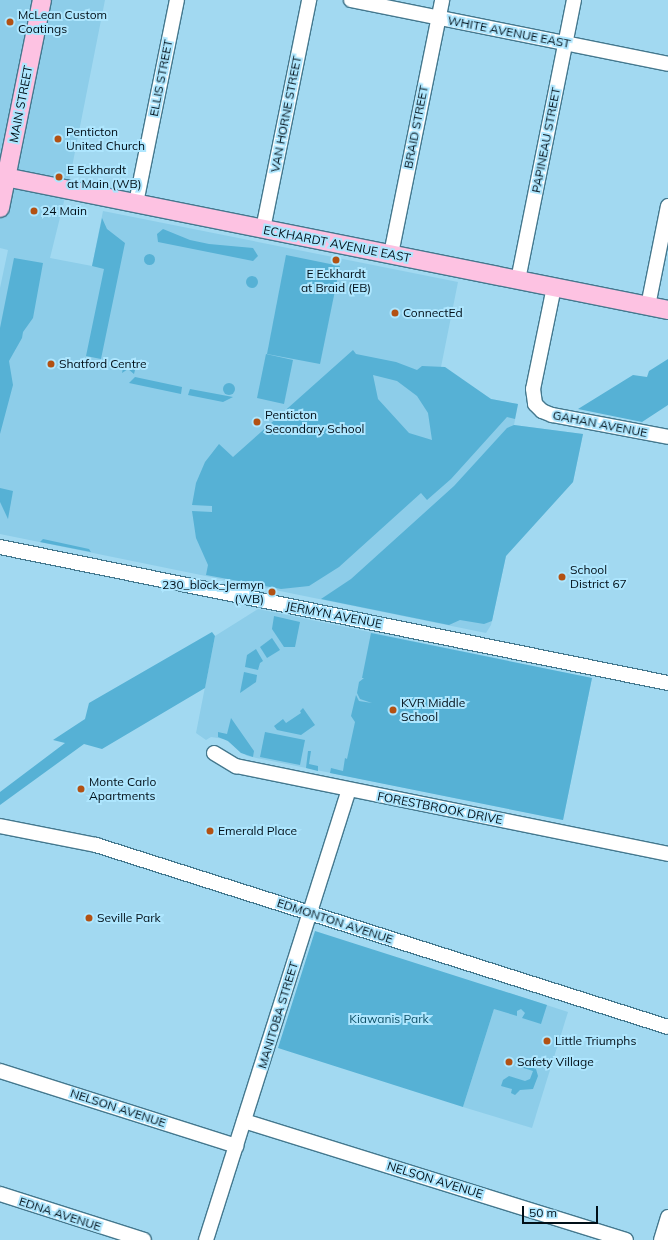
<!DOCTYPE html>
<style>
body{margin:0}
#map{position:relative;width:668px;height:1240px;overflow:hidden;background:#a2d9f1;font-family:Mulish,sans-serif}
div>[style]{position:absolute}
.built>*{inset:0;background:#8dcde9}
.green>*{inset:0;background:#56b1d5}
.round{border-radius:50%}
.roads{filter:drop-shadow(1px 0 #44788e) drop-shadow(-1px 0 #44788e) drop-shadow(0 1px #44788e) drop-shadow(0 -1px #44788e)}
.minor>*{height:14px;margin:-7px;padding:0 7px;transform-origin:7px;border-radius:7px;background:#fff}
.major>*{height:18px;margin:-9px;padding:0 9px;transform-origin:9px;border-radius:9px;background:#fdc2e2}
.dots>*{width:11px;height:11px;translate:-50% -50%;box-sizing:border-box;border:2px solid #aee6fe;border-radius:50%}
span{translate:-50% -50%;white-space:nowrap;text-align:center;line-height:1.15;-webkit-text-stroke:4px #aee6fe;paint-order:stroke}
.poi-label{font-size:12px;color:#000f18}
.left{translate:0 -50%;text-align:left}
.right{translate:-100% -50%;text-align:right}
.street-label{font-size:12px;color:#000f18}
.park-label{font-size:12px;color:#0d5067}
.scale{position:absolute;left:522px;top:1206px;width:76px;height:18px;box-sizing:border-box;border:2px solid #000f18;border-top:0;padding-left:5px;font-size:12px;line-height:14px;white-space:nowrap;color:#000f18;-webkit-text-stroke:3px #aee6fe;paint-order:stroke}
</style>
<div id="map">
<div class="built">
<div style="clip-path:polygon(0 0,105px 0,70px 177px,50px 258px,92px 266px,103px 211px,458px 282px,441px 367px,491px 399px,518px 404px,514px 425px,583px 434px,573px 482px,506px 556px,491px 625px,486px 633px,0 534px,0 288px,8px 250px,0 248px)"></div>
<div style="clip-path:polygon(258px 609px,592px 678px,563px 820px,247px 756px,225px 739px,211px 737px,206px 740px,196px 733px,215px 636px)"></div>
<div style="clip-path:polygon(500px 990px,568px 1012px,532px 1128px,463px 1107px)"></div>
</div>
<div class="green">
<div style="clip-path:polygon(102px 218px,107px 229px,125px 243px,101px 359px,86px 356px,104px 269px,92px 266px)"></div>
<div style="clip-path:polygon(163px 229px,190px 240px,209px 244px,253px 248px,258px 256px,253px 261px,158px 242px,157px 234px)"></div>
<div class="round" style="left:143.5px;top:253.5px;width:11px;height:11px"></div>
<div style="clip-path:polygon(286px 255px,340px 266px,320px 364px,267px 354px)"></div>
<div style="clip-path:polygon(14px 258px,43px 263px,33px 318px,23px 332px,22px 338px,9px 361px,13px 385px,0 434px,0 328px)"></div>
<div class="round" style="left:246px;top:276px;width:12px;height:12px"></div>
<div style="clip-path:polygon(evenodd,353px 350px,356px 354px,396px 362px,417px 370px,422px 366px,445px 367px,491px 399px,518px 404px,515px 419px,507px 417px,451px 479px,427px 500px,421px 493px,339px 567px,309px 586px,281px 589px,206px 575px,208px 565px,196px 538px,192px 511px,212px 512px,212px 506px,192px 505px,196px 483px,205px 462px,219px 444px,233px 457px,353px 350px,373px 375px,397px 381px,417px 396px,428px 413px,432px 440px,409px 433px,378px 399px,373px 375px)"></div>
<div style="clip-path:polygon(266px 354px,293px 360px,284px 404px,257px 398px)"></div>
<div style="clip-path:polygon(668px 359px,668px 405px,642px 422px,578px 409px,633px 375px,647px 377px,649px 371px)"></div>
<div style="clip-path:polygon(124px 363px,136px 366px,134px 374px,128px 369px,122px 373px)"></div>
<div style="clip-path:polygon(135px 377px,182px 387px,181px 394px,129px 383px)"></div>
<div class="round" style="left:223px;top:383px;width:12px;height:12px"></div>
<div style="clip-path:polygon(190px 389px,233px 397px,223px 402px,188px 395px)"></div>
<div style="clip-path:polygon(514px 425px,583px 434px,573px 482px,506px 556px,492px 621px,484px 624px,460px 620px,449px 625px,321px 599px,351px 579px,454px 486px,507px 428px)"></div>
<div style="clip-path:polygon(0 488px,13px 491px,8px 519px,0 502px)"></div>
<div style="clip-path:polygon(43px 539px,89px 549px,91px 552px,40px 542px)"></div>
<div style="clip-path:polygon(274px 616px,300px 622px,295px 647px,284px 647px,272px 629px)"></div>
<div style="clip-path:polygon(212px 632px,215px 636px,205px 688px,102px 749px,84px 744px,0 805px,0 792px,65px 743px,53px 740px,85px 719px,89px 703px)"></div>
<div style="clip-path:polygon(371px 633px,592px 678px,563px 820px,330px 773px,331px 768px,343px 771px,345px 758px,347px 759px,355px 722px,351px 716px,356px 695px,359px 701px,372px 703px,360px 699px,357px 693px,359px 682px,364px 678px,362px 678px)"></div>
<div style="clip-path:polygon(272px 638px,280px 650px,267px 658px,260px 647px)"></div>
<div style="clip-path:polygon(256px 649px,263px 661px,260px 663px,258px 670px,245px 667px,247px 655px)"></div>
<div style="clip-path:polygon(244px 672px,257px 675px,256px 682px,240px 693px)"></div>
<div style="clip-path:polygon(303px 708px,315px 725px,301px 735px,277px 730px,274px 726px,283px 719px,286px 723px,301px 713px,300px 711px)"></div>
<div style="clip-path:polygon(231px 718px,254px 751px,253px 757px,241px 753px,228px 741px,218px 737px,218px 732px,227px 734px)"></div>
<div style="clip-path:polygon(265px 732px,305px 740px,300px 765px,260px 757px)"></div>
<div style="clip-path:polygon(308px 751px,311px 751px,309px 764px,318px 766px,318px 771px,306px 768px)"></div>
<div style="clip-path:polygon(315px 931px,547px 1005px,541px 1024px,522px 1018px,525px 1013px,521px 1009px,517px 1011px,517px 1016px,494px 1009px,463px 1107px,278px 1048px)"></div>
<div style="clip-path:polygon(521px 1064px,536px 1069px,538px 1076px,533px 1089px,520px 1090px,515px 1095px,511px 1093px,512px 1089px,501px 1086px,503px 1080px,509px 1076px,525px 1081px,530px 1079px,533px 1071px,517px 1066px)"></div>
</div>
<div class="roads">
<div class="minor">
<div style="left:351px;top:0;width:323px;rotate:11.4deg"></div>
<div style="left:136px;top:203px;width:207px;rotate:-78.6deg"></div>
<div style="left:263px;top:229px;width:234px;rotate:-78.6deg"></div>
<div style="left:391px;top:254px;width:259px;rotate:-78.6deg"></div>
<div style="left:518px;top:280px;width:286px;rotate:-78.7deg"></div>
<div style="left:554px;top:287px;width:104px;rotate:101.6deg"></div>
<div style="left:533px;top:389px;width:15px;rotate:82deg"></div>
<div style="left:535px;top:404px;width:10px;rotate:45deg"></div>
<div style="left:542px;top:411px;width:11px;rotate:22deg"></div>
<div style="left:552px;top:415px;width:118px;rotate:10.7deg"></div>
<div style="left:648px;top:306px;width:102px;rotate:-78.7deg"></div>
<div style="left:0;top:547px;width:682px;rotate:11.51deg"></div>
<div style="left:214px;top:753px;width:26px;rotate:31deg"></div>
<div style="left:236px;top:766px;width:441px;rotate:11.5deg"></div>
<div style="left:0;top:826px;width:98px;rotate:11.2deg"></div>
<div style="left:96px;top:845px;width:600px;rotate:17.65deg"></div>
<div style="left:0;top:1071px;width:248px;rotate:17.6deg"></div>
<div style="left:244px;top:1121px;width:400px;rotate:17.3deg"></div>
<div style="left:0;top:1194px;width:151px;rotate:17.7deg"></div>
<div style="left:206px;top:1240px;width:472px;rotate:-72.4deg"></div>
<div style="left:661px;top:1240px;width:24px;rotate:-73deg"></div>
</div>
<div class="major">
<div style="left:0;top:176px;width:681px;rotate:11.34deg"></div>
<div style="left:0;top:208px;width:212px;rotate:-78.6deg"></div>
</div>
</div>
<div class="dots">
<div style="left:10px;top:22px;background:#b35113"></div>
<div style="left:58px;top:139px;background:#b35113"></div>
<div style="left:59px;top:177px;background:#b35113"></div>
<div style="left:34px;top:211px;background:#b35113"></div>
<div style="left:336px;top:260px;background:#b35113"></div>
<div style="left:395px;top:313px;background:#b35113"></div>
<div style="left:51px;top:364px;background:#b35113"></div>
<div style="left:257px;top:422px;background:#b35113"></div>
<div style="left:562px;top:577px;background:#b35113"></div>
<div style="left:272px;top:592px;background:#b35113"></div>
<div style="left:393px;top:710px;background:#b35113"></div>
<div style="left:81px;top:789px;background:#b35113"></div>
<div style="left:210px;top:831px;background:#b35113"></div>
<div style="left:89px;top:918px;background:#b35113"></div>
<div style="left:547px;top:1041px;background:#b35113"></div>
<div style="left:509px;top:1062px;background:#b35113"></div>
</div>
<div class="poi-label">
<span class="left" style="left:18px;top:22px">McLean Custom<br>Coatings</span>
<span class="left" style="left:66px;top:139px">Penticton<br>United Church</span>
<span class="left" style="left:67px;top:177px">E Eckhardt<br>at Main (WB)</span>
<span class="left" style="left:42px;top:211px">24 Main</span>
<span style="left:336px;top:281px">E Eckhardt<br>at Braid (EB)</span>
<span class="left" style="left:403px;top:313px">ConnectEd</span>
<span class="left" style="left:59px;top:364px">Shatford Centre</span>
<span class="left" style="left:265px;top:422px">Penticton<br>Secondary School</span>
<span class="left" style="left:570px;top:577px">School<br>District 67</span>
<span class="right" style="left:264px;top:592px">230_block_Jermyn<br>(WB)</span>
<span class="left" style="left:401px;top:710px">KVR Middle<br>School</span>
<span class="left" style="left:89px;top:789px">Monte Carlo<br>Apartments</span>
<span class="left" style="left:218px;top:831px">Emerald Place</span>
<span class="left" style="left:97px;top:918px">Seville Park</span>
<span class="left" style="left:555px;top:1041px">Little Triumphs</span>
<span class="left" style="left:517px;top:1062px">Safety Village</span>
</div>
<div class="street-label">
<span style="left:509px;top:32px;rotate:11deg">WHITE AVENUE EAST</span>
<span style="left:161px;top:78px;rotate:-79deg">ELLIS STREET</span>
<span style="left:21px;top:104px;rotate:-79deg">MAIN STREET</span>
<span style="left:286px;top:114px;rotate:-79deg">VAN HORNE STREET</span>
<span style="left:416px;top:127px;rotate:-79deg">BRAID STREET</span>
<span style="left:546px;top:140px;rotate:-79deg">PAPINEAU STREET</span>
<span style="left:337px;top:244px;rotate:11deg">ECKHARDT AVENUE EAST</span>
<span style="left:600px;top:424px;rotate:11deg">GAHAN AVENUE</span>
<span style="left:334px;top:615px;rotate:11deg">JERMYN AVENUE</span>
<span style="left:440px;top:808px;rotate:11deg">FORESTBROOK DRIVE</span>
<span style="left:335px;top:921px;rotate:18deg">EDMONTON AVENUE</span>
<span style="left:278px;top:1015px;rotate:-73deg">MANITOBA STREET</span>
<span style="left:118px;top:1108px;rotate:18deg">NELSON AVENUE</span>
<span style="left:435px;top:1180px;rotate:17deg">NELSON AVENUE</span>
<span style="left:60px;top:1214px;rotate:18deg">EDNA AVENUE</span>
</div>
<div class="park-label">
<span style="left:389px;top:1019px">Kiawanis Park</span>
</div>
<div class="scale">50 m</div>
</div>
